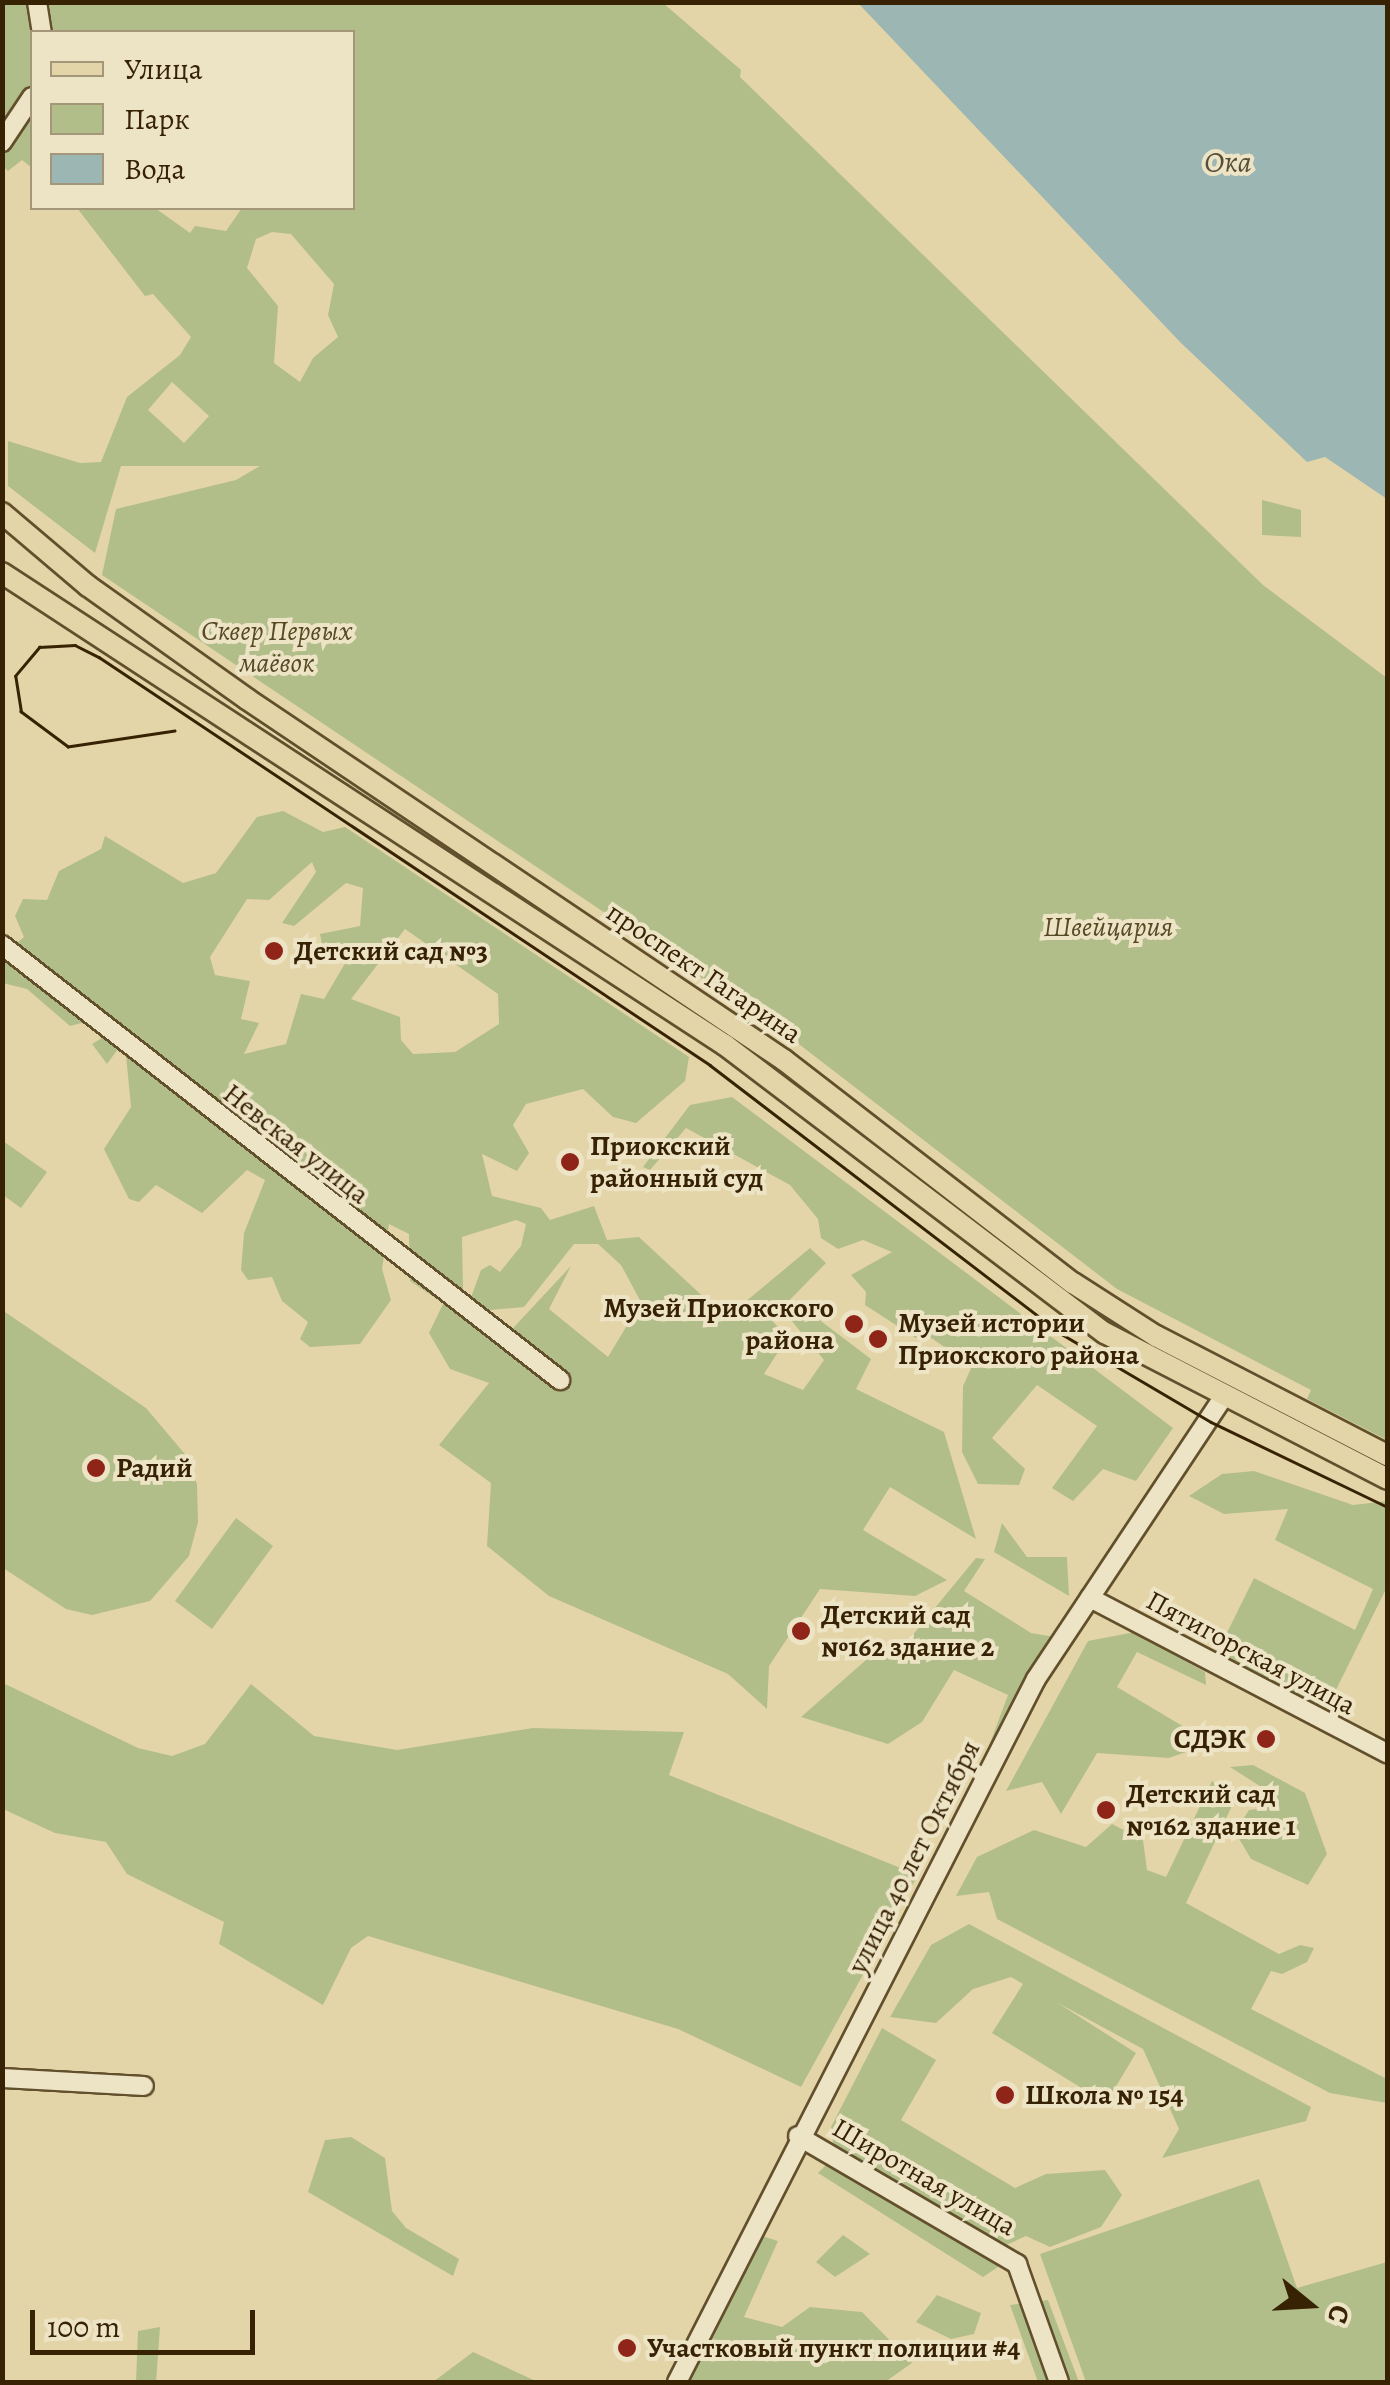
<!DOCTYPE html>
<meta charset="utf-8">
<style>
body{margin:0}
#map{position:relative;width:1390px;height:2385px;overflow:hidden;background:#e4d5a8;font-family:Alegreya,serif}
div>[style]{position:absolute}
.green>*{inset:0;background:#b2be89}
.water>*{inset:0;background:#9bb6b3}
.roads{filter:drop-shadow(2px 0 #624f2c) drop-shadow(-2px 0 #624f2c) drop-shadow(0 2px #624f2c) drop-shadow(0 -2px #624f2c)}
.minor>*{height:18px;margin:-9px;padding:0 9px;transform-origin:9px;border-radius:9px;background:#ede4c6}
.major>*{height:20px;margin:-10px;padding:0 10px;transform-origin:10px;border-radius:10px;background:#e4d5a8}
.tram>*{height:2.5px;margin:-1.25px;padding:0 1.25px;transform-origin:1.25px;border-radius:1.25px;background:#372203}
.dots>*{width:28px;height:28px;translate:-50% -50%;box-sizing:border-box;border:5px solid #ede4c6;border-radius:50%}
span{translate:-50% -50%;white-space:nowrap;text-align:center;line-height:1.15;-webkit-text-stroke:8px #ede4c6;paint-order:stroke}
.park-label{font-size:28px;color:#564924;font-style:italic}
.poi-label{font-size:28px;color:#372203;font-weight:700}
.left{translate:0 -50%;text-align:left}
.right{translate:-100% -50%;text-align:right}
.street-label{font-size:28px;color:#372203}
.water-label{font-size:30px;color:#554e38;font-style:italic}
.frame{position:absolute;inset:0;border:5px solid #372203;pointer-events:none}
.legend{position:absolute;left:30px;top:30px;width:325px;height:180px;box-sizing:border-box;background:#ede4c6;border:2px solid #a49678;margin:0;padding:12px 18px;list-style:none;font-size:30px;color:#372203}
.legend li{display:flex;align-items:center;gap:20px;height:50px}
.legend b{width:50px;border:2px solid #a49678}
.north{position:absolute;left:1260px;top:2255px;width:100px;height:100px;-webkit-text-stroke:8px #ede4c6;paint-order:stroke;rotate:108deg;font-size:28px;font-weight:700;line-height:40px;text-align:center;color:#372203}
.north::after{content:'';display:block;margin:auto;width:35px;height:45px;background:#372203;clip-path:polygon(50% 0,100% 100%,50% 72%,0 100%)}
.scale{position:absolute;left:30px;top:2310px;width:225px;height:45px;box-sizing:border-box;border:5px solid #372203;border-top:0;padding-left:12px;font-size:30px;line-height:35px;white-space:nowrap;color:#372203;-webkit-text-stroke:8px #ede4c6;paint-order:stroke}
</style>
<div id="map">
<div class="green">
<div style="clip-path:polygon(evenodd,3px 3px,663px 3px,741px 70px,740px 77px,1263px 585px,1387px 678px,1387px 1440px,1307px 1399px,1311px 1390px,1117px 1289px,791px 1038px,102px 575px,116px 509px,236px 480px,260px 466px,121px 466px,95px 553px,8px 486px,8px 441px,80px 463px,101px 462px,127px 397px,180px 355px,191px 337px,153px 294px,145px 296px,77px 208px,155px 208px,190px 233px,195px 226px,226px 231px,242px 208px,352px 208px,352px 32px,32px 32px,32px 168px,22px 160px,8px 171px,3px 167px,3px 3px,272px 232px,291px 234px,334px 284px,328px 315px,338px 337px,313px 358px,300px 382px,274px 363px,278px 306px,247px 268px,256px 239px,272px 232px,3px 3px,172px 382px,209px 416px,184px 443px,148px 410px,172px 382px)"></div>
<div style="clip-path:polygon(1262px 500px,1301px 510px,1301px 537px,1262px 535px)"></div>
<div style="clip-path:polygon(evenodd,283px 811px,323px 832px,345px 827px,689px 1057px,685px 1081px,636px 1123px,613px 1117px,583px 1089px,526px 1104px,513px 1125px,529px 1153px,517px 1171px,482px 1154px,492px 1196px,541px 1208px,550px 1220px,594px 1206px,607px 1240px,639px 1237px,726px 1318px,810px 1248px,826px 1263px,771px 1319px,787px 1338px,764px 1374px,803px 1390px,824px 1360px,791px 1320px,797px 1303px,871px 1359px,856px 1389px,944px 1432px,976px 1539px,890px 1487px,863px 1530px,947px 1580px,915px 1596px,820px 1589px,769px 1666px,767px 1709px,728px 1674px,549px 1596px,487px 1546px,491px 1483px,439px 1445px,489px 1383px,450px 1369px,429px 1333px,444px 1302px,501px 1341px,571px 1266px,549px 1309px,608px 1357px,641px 1302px,621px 1265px,598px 1244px,574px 1244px,524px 1307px,479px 1311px,470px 1300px,481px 1270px,490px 1265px,500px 1272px,521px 1246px,526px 1224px,516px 1220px,462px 1237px,463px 1293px,437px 1299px,410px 1281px,409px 1234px,389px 1224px,382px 1269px,391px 1300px,360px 1344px,310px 1347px,300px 1339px,308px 1322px,282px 1301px,272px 1277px,248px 1280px,241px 1270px,244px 1233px,265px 1180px,247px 1170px,202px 1213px,156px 1185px,139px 1202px,129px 1199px,104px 1149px,131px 1107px,126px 1055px,118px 1049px,107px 1064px,92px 1044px,102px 1038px,97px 1019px,70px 1026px,27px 989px,3px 983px,3px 955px,24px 937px,15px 916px,23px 899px,47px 900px,59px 871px,101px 849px,105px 836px,183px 883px,216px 873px,257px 817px,283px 811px,312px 862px,316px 872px,282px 923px,294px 926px,346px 883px,363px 888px,360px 926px,320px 934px,322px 944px,347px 960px,324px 999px,301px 994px,286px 1044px,244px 1054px,259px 1023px,241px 1019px,250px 981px,215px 975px,210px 957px,247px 899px,269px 900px,312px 862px,283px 811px,405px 929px,498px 994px,499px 1024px,455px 1052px,413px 1054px,401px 1040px,400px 1017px,351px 999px,405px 929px)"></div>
<div style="clip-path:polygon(732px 1097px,1173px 1428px,1136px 1481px,1103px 1469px,1073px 1501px,1052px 1488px,1097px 1426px,1037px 1385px,992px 1438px,1025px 1469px,1019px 1485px,978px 1484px,962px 1452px,963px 1386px,972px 1366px,927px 1335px,916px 1338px,865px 1305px,866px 1292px,851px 1275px,892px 1252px,863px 1240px,838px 1249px,821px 1238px,818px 1219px,790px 1185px,686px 1128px,650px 1170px,643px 1167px,690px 1105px)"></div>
<div style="clip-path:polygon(3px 1141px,47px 1172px,21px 1208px,3px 1195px)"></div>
<div style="clip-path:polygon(2px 1310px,146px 1408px,184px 1453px,197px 1484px,198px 1522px,189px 1556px,150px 1601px,92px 1615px,66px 1609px,3px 1568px)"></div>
<div style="clip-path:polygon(1254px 1471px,1353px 1505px,1387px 1501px,1387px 1587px,1324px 1714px,1214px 1659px,1254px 1578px,1355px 1630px,1373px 1589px,1275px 1540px,1288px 1509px,1224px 1514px,1189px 1496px,1222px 1474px)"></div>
<div style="clip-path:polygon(236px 1518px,273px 1546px,212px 1629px,175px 1601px)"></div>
<div style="clip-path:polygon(1002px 1523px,1027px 1557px,1067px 1557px,1069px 1596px,994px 1552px)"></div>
<div style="clip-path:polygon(976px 1558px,985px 1559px,964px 1591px,1031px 1633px,1061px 1638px,989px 1764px,983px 1762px,1008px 1695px,954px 1670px,922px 1722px,888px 1744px,801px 1717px,874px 1653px,893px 1659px)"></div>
<div style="clip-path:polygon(1135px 1632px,1205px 1672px,1206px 1685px,1137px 1652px,1117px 1687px,1196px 1734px,1203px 1746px,1169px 1758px,1097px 1753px,1061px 1814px,1042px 1782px,1006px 1791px,1088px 1641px)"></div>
<div style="clip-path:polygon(3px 1683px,138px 1748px,172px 1756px,205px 1744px,251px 1684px,314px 1736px,397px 1750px,533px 1728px,684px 1732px,669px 1775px,918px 1875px,801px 2087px,678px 2029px,368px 1936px,351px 1948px,323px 2005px,219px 1944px,224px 1922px,127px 1874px,106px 1842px,55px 1833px,3px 1809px)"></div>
<div style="clip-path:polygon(1253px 1765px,1305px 1793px,1327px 1854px,1308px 1885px,1251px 1859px,1235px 1832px,1249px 1810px,1265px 1808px,1263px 1788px,1230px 1767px)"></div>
<div style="clip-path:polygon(1212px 1781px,1238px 1793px,1186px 1903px,1279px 1954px,1300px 1945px,1314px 1948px,1307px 1962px,1282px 1974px,1271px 1971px,1251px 2009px,1387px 2079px,1387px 2103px,1330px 2093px,997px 1919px,989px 1892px,956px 1896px,977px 1857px,1034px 1830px,1086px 1847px,1112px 1824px,1143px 1840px,1147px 1870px,1166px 1877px)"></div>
<div style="clip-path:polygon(969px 1924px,1311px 2107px,1306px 2121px,1162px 2158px,1179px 2129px,1143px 2049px,1058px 2003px,1136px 2053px,1106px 2103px,992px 2033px,1023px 1984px,1011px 1977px,973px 1989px,936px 2023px,890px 2017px,931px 1945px)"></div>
<div style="clip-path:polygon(882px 2028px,936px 2060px,901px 2120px,1015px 2188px,1046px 2174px,1105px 2170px,1122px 2195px,1101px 2227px,1050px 2247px,1026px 2236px,1002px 2247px,834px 2150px,831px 2127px)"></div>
<div style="clip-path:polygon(351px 2137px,385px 2158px,392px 2211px,406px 2228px,459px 2259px,453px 2276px,308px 2192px,325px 2140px)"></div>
<div style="clip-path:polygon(830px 2161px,1004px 2263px,983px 2277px,818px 2173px)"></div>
<div style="clip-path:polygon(1259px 2179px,1297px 2288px,1387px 2262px,1387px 2382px,1086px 2382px,1040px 2254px)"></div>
<div style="clip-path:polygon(759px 2235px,778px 2241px,744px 2317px,782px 2327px,810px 2307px,862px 2312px,912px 2363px,885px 2382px,687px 2382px)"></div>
<div style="clip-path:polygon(843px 2235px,870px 2254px,835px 2277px,816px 2262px)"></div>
<div style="clip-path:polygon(937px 2295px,981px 2313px,974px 2334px,951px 2339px,916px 2322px)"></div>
<div style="clip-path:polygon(1048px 2300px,1079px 2382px,1038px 2382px,1010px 2305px)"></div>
<div style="clip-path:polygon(160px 2327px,156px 2382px,136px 2382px,138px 2331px)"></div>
<div style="clip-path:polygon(473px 2352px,538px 2382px,433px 2382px)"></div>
</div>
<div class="water">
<div style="clip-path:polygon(858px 3px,1387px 3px,1387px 499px,1325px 457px,1307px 462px,1181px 343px)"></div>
</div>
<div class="roads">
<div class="minor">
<div style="left:37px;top:2px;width:30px;rotate:81deg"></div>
<div style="left:2px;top:142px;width:54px;rotate:-56.3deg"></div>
<div style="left:2px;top:945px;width:708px;rotate:37.94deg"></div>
<div style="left:1090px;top:1598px;width:336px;rotate:27.6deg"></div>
<div style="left:2px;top:2078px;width:142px;rotate:3.2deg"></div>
<div style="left:798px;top:2136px;width:254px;rotate:30.3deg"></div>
<div style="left:1017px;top:2264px;width:125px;rotate:70.4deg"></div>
<div style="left:677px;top:2382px;width:789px;rotate:-62.95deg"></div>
<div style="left:1036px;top:1679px;width:338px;rotate:-56.4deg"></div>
</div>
<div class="major">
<div style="left:2px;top:513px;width:113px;rotate:40.3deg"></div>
<div style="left:88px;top:586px;width:195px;rotate:35.4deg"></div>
<div style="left:247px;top:699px;width:647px;rotate:33.91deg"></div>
<div style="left:784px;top:1060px;width:365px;rotate:37.7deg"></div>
<div style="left:1073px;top:1283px;width:98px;rotate:32.6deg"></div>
<div style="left:1156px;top:1336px;width:261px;rotate:27.3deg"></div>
<div style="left:2px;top:573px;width:863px;rotate:33.14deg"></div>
<div style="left:725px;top:1045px;width:477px;rotate:37.2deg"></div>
<div style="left:1105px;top:1333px;width:318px;rotate:27.3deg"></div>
</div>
</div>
<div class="tram">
<div style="left:175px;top:731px;width:108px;rotate:171.5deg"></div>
<div style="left:68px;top:747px;width:59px;rotate:-143.3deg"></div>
<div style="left:21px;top:712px;width:36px;rotate:-99deg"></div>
<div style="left:15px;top:676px;width:38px;rotate:-50deg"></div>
<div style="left:39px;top:647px;width:36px;rotate:-3deg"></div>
<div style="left:75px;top:645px;width:27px;rotate:27deg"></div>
<div style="left:99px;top:657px;width:735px;rotate:33.73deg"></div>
<div style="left:710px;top:1065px;width:441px;rotate:37.4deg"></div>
<div style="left:1060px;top:1333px;width:175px;rotate:30.5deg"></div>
<div style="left:1211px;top:1422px;width:196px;rotate:25.7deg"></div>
</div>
<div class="dots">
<div style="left:274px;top:951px;background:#8f2418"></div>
<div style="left:570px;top:1162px;background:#8f2418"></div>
<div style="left:854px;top:1324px;background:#8f2418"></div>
<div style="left:878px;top:1339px;background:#8f2418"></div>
<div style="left:96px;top:1468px;background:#8f2418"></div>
<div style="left:801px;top:1631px;background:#8f2418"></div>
<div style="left:1266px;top:1739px;background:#8f2418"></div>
<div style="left:1106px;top:1810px;background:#8f2418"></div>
<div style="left:1005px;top:2095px;background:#8f2418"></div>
<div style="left:627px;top:2348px;background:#8f2418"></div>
</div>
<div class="park-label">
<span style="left:277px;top:647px">Сквер Первых<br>маёвок</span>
<span style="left:1108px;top:927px">Швейцария</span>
</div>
<div class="poi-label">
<span class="left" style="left:294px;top:951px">Детский сад №3</span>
<span class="left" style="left:590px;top:1162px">Приокский<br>районный суд</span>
<span class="right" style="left:834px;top:1324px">Музей Приокского<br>района</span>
<span class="left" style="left:898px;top:1339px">Музей истории<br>Приокского района</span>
<span class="left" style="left:116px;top:1468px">Радий</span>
<span class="left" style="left:821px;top:1631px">Детский сад<br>№162 здание 2</span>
<span class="right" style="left:1246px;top:1739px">СДЭК</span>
<span class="left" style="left:1126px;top:1810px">Детский сад<br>№162 здание 1</span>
<span class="left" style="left:1025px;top:2095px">Школа № 154</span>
<span class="left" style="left:647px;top:2348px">Участковый пункт полиции #4</span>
</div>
<div class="street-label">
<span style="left:704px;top:973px;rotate:34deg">проспект Гагарина</span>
<span style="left:296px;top:1144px;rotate:38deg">Невская улица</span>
<span style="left:1251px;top:1653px;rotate:28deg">Пятигорская улица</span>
<span style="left:914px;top:1857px;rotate:-63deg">улица 40 лет Октября</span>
<span style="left:924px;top:2177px;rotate:30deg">Широтная улица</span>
</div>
<div class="water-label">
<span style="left:1228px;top:162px">Ока</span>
</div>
<div class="frame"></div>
<ul class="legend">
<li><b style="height:12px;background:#e4d5a8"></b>Улица</li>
<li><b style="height:28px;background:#b2be89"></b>Парк</li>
<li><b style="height:28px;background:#9bb6b3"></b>Вода</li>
</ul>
<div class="north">С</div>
<div class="scale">100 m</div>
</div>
